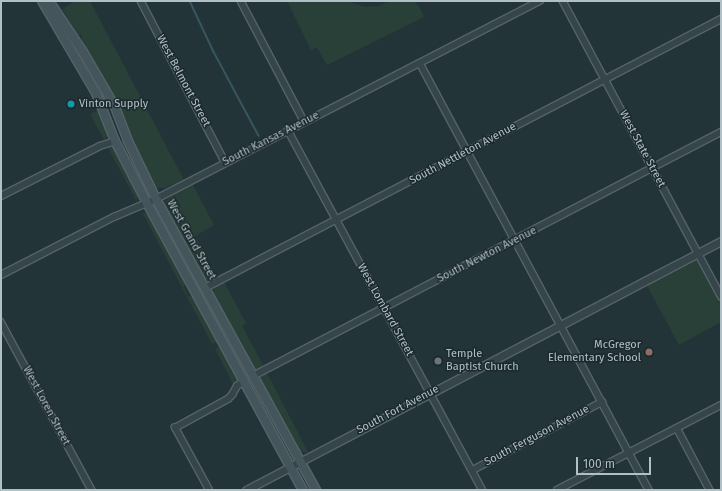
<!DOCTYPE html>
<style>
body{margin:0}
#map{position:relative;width:722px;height:491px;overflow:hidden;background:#233439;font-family:"Fira Sans",sans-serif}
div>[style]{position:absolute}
.green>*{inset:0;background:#294038}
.stream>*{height:1.5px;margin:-0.75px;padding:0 0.75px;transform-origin:0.75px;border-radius:0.75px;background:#37565f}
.roads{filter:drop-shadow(1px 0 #546367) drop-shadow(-1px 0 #546367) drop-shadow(0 1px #546367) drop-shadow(0 -1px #546367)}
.minor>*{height:5.5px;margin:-2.75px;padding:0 2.75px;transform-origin:2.75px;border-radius:2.75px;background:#36454a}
.tertiary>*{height:7px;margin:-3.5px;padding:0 3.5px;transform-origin:3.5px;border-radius:3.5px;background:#36454a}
.secondary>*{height:8px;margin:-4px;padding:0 4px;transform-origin:4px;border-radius:4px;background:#44565c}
.dots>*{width:11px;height:11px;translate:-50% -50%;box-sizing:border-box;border:2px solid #1c2a2e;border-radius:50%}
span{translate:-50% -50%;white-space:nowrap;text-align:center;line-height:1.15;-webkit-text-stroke:3px #1c2a2e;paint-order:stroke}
.street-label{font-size:11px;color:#b1c0c6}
.poi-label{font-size:11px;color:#b1c0c6}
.left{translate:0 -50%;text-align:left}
.right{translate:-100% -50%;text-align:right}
.frame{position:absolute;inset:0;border:2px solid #b1c0c6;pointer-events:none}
.scale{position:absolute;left:576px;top:457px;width:75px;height:18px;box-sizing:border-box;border:2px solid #b1c0c6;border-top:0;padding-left:5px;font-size:12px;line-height:14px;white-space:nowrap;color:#b1c0c6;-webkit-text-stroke:3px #1c2a2e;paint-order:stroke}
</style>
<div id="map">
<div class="green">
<div style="clip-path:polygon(76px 1px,90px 1px,184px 180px,165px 188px,158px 188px,153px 185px,135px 152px,116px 102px,81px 39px,82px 37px,81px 34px,78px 36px,62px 9px)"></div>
<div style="clip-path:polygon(287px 1px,346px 1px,365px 7px,378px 6px,390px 1px,413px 1px,419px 6px,424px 17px,327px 65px,317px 47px,311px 50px)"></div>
<div style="clip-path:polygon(101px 109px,109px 136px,104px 140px,90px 114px)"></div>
<div style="clip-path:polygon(107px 146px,113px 146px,115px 149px,138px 192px,137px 202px)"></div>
<div style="clip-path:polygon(192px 183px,214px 225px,195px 236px,217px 278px,212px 281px,207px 282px,204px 279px,165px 207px,166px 200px,171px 196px)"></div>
<div style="clip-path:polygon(139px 213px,146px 213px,150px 216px,181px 271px,185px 286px,184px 287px,189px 297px,191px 296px,198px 303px,217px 338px,216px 342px,212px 344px,143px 214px)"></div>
<div style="clip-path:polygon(696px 258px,721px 302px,721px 322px,679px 345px,646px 284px)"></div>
<div style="clip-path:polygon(224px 282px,246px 323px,242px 326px,264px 367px,260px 369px,254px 369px,213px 296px,214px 288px)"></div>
<div style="clip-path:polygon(219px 347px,221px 347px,238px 379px,233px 384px,215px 348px)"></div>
<div style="clip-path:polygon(267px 373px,308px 452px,304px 453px,298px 449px,260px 381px,262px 376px)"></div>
</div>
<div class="stream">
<div style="left:190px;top:1px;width:56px;rotate:64.8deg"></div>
<div style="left:214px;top:52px;width:95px;rotate:61.8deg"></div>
</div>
<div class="roads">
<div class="minor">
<div style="left:141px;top:1px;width:182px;rotate:62.4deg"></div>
<div style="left:241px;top:1px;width:136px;rotate:62.3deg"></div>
<div style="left:563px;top:1px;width:335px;rotate:61.8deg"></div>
<div style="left:420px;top:63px;width:485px;rotate:61.8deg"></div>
<div style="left:288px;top:130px;width:409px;rotate:61.6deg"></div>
<div style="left:1px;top:196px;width:111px;rotate:-26.8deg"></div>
<div style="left:100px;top:146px;width:16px;rotate:-18deg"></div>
<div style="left:1px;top:275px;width:127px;rotate:-27.2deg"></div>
<div style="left:114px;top:217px;width:46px;rotate:-23.2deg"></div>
<div style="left:156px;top:199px;width:432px;rotate:-27.3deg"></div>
<div style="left:205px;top:288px;width:582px;rotate:-27.53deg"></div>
<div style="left:1px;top:322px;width:191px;rotate:61.6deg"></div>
<div style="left:253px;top:376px;width:528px;rotate:-27.54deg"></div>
<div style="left:677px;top:428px;width:70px;rotate:62deg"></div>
<div style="left:473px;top:470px;width:146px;rotate:-27.8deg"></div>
<div style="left:209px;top:490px;width:71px;rotate:-118.7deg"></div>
<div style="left:175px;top:428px;width:60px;rotate:-28.7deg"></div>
<div style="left:228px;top:399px;width:6px;rotate:-45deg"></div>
<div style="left:232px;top:395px;width:10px;rotate:-61deg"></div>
<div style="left:237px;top:386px;width:9px;rotate:-36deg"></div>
<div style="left:557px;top:490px;width:185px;rotate:-27.4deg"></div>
</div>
<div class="tertiary">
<div style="left:246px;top:490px;width:536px;rotate:-27.66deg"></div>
</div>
<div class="secondary">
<div style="left:42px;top:1px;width:107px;rotate:59.6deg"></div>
<div style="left:96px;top:93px;width:52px;rotate:68.4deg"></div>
<div style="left:115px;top:141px;width:70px;rotate:62.7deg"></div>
<div style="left:147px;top:203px;width:327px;rotate:61.5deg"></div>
<div style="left:49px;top:1px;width:61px;rotate:56.3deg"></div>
<div style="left:83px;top:52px;width:64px;rotate:59.8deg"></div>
<div style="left:115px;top:107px;width:36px;rotate:69deg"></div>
<div style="left:128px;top:141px;width:64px;rotate:64.2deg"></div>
<div style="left:156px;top:199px;width:332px;rotate:61.2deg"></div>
</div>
</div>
<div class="dots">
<div style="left:71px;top:104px;background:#0f9aa8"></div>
<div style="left:649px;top:352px;background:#8d6e63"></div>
<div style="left:438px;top:361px;background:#6b7280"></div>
</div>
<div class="street-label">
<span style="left:183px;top:81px;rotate:62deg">West Belmont Street</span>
<span style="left:271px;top:139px;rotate:-27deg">South Kansas Avenue</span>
<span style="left:642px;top:149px;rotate:62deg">West State Street</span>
<span style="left:463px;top:154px;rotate:-28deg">South Nettleton Avenue</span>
<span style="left:191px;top:240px;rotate:61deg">West Grand Street</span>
<span style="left:487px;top:255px;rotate:-27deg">South Newton Avenue</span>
<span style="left:385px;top:310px;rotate:61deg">West Lombard Street</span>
<span style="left:46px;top:406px;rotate:62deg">West Loren Street</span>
<span style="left:398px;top:410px;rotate:-28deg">South Fort Avenue</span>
<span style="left:537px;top:436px;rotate:-28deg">South Ferguson Avenue</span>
</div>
<div class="poi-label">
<span class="left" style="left:79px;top:104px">Vinton Supply</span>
<span class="right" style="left:641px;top:352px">McGregor<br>Elementary School</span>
<span class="left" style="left:446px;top:361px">Temple<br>Baptist Church</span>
</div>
<div class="frame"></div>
<div class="scale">100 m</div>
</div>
